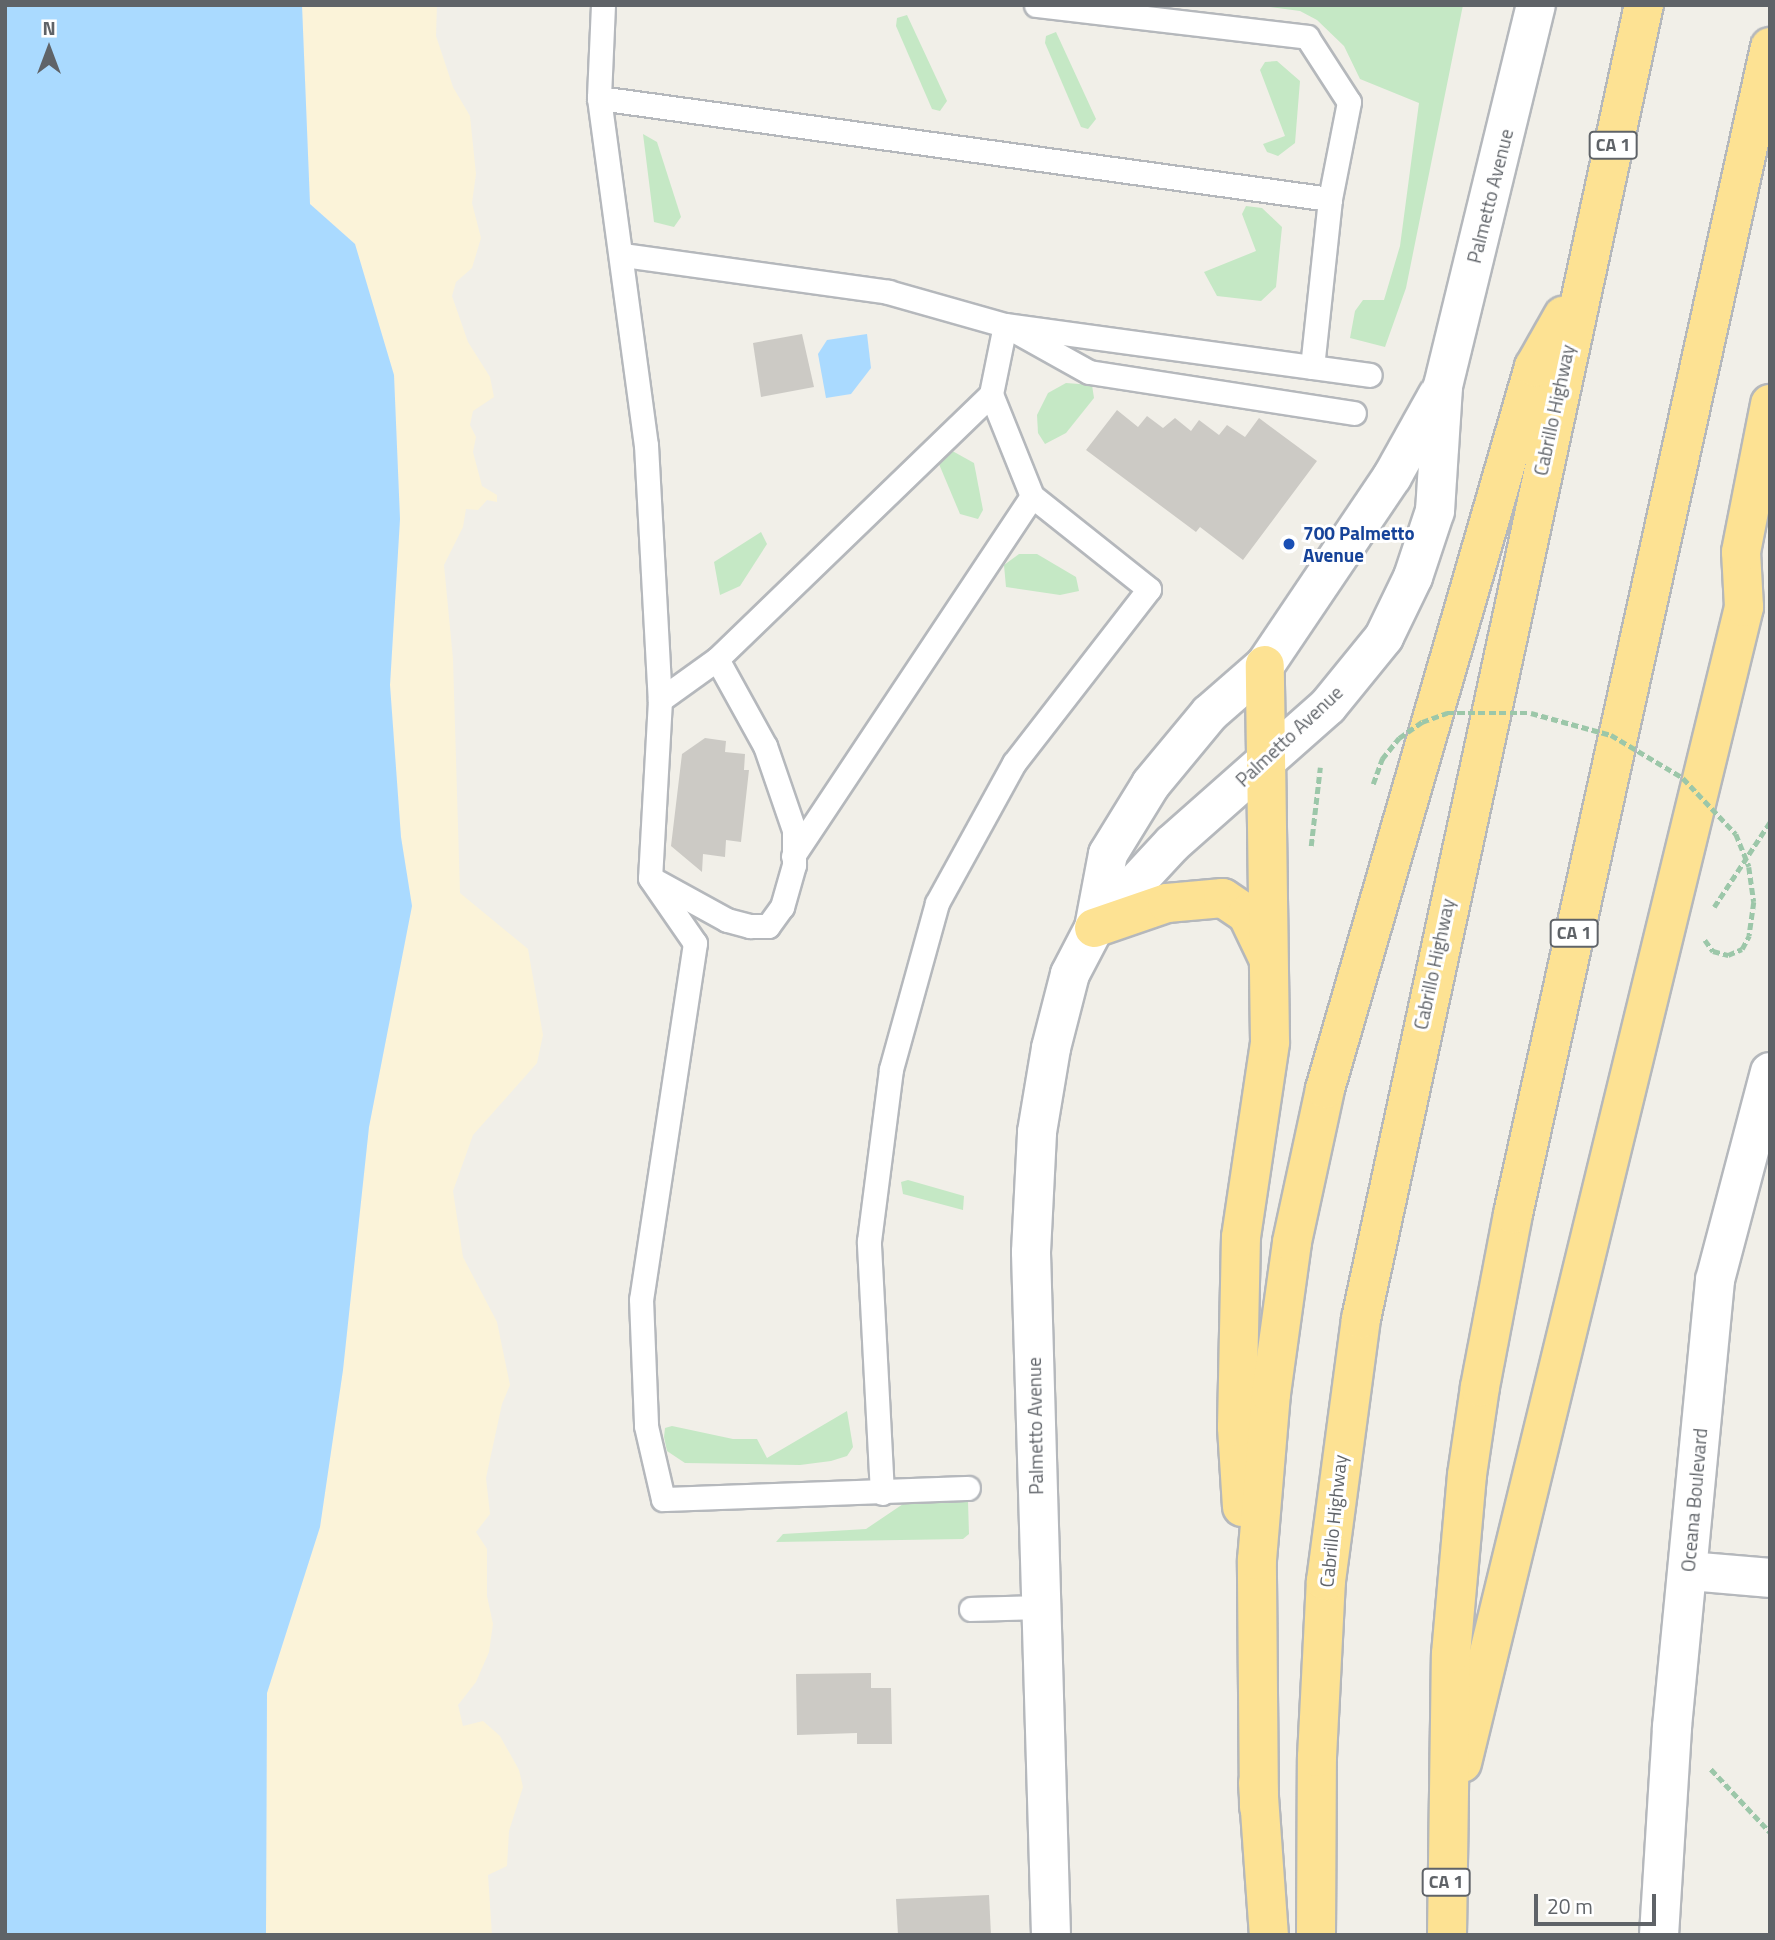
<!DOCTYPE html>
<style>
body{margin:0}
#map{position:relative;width:1775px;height:1940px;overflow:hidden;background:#f1efe8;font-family:"Titillium Web",sans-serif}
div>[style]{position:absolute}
.green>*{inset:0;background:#c5e8c5}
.sand>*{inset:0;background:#fbf3d9}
.water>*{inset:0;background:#aadaff}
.building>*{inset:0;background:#cccac5}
.path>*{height:4.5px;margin-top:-2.25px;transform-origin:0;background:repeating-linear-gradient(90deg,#9cc7a9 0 7px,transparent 0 10.5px)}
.roads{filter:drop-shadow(2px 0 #b5b8bc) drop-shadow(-2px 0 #b5b8bc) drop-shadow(0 2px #b5b8bc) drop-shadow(0 -2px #b5b8bc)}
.lane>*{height:23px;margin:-11.5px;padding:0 11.5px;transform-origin:11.5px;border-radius:11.5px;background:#fff}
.street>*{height:38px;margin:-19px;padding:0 19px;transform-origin:19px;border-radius:19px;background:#fff}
.secondary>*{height:38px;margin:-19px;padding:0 19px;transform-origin:19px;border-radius:19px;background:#fff}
.highway>*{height:38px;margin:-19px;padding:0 19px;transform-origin:19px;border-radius:19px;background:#fde293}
.path-bridge>*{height:4.5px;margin-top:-2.25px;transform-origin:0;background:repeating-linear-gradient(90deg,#9cc7a9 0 7px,transparent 0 10.5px)}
.dots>*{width:19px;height:19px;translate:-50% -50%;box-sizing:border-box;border:4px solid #fff;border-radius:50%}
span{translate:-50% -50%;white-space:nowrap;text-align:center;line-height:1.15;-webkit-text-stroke:6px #fff;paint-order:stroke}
.shield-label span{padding:2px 5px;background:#fff;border:2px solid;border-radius:5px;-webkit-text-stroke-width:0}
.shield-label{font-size:18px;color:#5f6368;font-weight:700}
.street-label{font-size:19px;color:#5f6368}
.transit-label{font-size:19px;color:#164399;font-weight:700}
.left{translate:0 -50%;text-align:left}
.frame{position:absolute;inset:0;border:7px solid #5f6368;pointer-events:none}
.north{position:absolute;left:14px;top:14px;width:70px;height:70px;-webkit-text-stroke:5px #fff;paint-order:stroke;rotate:0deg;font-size:19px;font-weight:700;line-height:28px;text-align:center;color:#5f6368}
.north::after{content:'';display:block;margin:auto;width:24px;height:32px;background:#5f6368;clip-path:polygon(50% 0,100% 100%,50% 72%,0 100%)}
.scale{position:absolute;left:1534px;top:1894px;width:122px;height:32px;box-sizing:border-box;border:4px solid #5f6368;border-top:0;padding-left:9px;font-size:21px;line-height:24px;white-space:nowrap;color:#5f6368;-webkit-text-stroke:5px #fff;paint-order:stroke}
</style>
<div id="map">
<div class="green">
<div style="clip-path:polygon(1254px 5px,1463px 5px,1406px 288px,1385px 347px,1350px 338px,1355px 311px,1363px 300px,1384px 300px,1400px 246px,1419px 103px,1360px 79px,1344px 46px,1317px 20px,1300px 11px)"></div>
<div style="clip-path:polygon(907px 15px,947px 101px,940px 111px,932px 109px,896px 26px,897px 18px)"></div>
<div style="clip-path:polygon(1056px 32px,1096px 119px,1088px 129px,1081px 127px,1045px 43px,1046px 36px)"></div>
<div style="clip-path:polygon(1277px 61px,1300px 81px,1295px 143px,1278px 156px,1267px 152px,1263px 144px,1285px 136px,1260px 70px,1265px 62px)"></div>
<div style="clip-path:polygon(643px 134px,657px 142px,681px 217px,674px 227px,654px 222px)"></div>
<div style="clip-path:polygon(1246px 206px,1262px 208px,1282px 227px,1276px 287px,1261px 301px,1217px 296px,1204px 272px,1256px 251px,1242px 214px)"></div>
<div style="clip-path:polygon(1066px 383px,1092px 385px,1094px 398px,1066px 433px,1045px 444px,1038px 433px,1037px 415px,1048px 393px)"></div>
<div style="clip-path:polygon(947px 448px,974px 463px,983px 510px,978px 519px,960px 514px,936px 457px)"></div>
<div style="clip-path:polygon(761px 532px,767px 544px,740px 586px,720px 595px,714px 562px)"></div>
<div style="clip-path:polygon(1019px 554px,1037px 554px,1076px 577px,1079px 591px,1060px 595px,1006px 587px,1004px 565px)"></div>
<div style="clip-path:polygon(908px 1180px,964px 1196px,963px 1210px,903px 1194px,901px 1182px)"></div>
<div style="clip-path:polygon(847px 1411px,853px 1447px,847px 1456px,831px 1461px,800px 1465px,685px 1463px,667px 1451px,664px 1437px,665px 1428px,672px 1426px,733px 1439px,757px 1439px,767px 1458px)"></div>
<div style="clip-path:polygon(968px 1501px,969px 1534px,963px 1539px,776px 1542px,783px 1534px,866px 1529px,906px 1502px)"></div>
</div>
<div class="sand">
<div style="clip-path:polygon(302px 5px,437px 5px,436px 36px,453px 87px,470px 116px,476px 174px,472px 203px,481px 238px,472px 268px,456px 282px,452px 296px,468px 342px,490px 377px,494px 397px,473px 411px,470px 425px,476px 437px,473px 452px,482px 486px,497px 495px,497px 502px,487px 500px,478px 510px,466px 509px,463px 527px,444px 565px,453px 659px,460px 893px,528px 949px,543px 1035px,537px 1063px,473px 1135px,453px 1191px,463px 1257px,497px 1322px,510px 1385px,502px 1404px,486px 1478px,490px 1514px,476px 1532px,487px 1549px,487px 1596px,493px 1624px,489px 1652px,476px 1682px,458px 1705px,463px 1726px,483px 1721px,500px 1736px,519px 1770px,523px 1787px,509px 1831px,507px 1866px,488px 1875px,492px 1935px,266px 1935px,267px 1693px,320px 1527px,343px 1370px,369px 1127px,412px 906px,401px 837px,390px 685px,400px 519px,394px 375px,355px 244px,310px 204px)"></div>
</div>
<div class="water">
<div style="clip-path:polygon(5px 5px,302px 5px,310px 204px,355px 244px,394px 375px,400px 519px,390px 685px,401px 837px,412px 906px,369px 1127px,343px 1370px,320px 1527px,267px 1693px,266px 1935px,5px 1935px)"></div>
<div style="clip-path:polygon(867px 334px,871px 368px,851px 394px,826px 398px,818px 354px,827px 340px)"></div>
</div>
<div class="building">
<div style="clip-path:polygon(802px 334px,814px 387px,761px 397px,753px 343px)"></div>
<div style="clip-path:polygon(1117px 410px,1138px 427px,1147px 416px,1163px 428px,1175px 418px,1191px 431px,1199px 420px,1219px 435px,1227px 425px,1245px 437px,1259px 418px,1317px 461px,1243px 560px,1200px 527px,1196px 532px,1086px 450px)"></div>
<div style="clip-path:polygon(705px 738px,726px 741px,725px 752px,745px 754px,744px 770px,749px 770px,741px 842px,726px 840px,725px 857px,703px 854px,702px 872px,671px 846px,682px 754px)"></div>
<div style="clip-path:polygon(871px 1673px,871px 1688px,891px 1688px,892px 1744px,857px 1744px,857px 1733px,797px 1735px,796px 1674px)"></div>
<div style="clip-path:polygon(989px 1895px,991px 1935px,898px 1935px,896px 1899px)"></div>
</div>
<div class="path">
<div style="left:1311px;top:846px;width:79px;rotate:-83.4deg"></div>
<div style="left:1714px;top:907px;width:102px;rotate:-56.6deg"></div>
<div style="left:1705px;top:940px;width:14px;rotate:54deg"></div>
<div style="left:1713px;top:951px;width:16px;rotate:15deg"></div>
<div style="left:1728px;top:955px;width:15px;rotate:-23deg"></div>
<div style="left:1742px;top:949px;width:15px;rotate:-62deg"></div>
<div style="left:1711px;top:1769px;width:86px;rotate:46.9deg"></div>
</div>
<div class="roads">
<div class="lane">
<div style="left:603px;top:5px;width:93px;rotate:92.5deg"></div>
<div style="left:599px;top:98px;width:350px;rotate:82.3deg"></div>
<div style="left:646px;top:445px;width:255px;rotate:86.9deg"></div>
<div style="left:660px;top:700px;width:178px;rotate:93.2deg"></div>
<div style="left:650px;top:878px;width:79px;rotate:55.3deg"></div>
<div style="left:695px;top:943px;width:360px;rotate:98.6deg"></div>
<div style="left:641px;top:1299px;width:127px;rotate:87.7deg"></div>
<div style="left:646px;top:1426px;width:75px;rotate:76.9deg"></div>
<div style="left:663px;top:1499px;width:305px;rotate:-2.1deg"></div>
<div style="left:1036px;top:5px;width:273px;rotate:6.7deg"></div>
<div style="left:1307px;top:37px;width:77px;rotate:57.1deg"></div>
<div style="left:1349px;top:102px;width:99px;rotate:101.1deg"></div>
<div style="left:1330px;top:199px;width:169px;rotate:96.1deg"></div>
<div style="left:599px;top:98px;width:738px;rotate:7.87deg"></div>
<div style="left:623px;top:255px;width:268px;rotate:7.9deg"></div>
<div style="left:888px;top:292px;width:122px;rotate:15.8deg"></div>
<div style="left:1005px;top:325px;width:368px;rotate:7.8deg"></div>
<div style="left:1017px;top:332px;width:82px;rotate:29.1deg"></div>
<div style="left:1089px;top:372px;width:268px;rotate:8.8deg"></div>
<div style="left:660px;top:700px;width:70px;rotate:-35.7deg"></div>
<div style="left:717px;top:659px;width:381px;rotate:-44deg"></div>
<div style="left:793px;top:856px;width:432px;rotate:-56.4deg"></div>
<div style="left:656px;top:881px;width:81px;rotate:28.8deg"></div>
<div style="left:727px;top:920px;width:24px;rotate:15deg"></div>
<div style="left:750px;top:926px;width:18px"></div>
<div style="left:768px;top:926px;width:24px;rotate:-54deg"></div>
<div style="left:782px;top:907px;width:44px;rotate:-74.1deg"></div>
<div style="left:794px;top:865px;width:35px;rotate:-90deg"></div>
<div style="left:794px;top:830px;width:89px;rotate:-109deg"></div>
<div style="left:765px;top:746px;width:99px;rotate:-118.9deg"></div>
<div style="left:882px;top:1493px;width:252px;rotate:-93deg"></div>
<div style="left:869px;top:1241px;width:173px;rotate:-82.7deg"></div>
<div style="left:891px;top:1069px;width:172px;rotate:-74.5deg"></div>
<div style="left:937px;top:903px;width:160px;rotate:-61.2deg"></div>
<div style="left:1014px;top:763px;width:220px;rotate:-52.2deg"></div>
<div style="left:1149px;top:589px;width:149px;rotate:-141.5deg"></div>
<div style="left:1032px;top:496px;width:110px;rotate:-111.9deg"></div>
<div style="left:991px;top:394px;width:70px;rotate:-78.5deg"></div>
<div style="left:971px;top:1609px;width:68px;rotate:-1.7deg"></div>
</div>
<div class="street">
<div style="left:1689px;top:1571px;width:81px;rotate:4.9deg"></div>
</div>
<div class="secondary">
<div style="left:1094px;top:928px;width:75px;rotate:-79.3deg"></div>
<div style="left:1108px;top:854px;width:82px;rotate:-58.4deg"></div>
<div style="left:1151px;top:784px;width:92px;rotate:-50.3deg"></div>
<div style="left:1210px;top:713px;width:73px;rotate:-41.1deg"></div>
<div style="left:1265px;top:665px;width:227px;rotate:-56deg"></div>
<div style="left:1392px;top:477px;width:93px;rotate:-60.9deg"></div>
<div style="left:1051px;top:1935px;width:683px;rotate:-91.68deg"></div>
<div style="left:1031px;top:1252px;width:120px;rotate:-87.1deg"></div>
<div style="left:1037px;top:1132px;width:85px;rotate:-80.5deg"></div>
<div style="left:1051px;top:1048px;width:76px;rotate:-75.6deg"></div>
<div style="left:1070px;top:974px;width:52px;rotate:-62.4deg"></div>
<div style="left:1094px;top:928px;width:115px;rotate:-47.1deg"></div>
<div style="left:1172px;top:844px;width:208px;rotate:-41.5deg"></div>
<div style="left:1328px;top:706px;width:89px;rotate:-50.9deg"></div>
<div style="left:1384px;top:637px;width:67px;rotate:-64.2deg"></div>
<div style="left:1413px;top:577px;width:70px;rotate:-71.6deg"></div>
<div style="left:1435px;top:511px;width:125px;rotate:-86.3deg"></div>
<div style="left:1443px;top:386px;width:392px;rotate:-76.3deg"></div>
<div style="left:1659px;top:1935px;width:208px;rotate:-86.4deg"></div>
<div style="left:1672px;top:1727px;width:449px;rotate:-84.5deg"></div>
<div style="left:1715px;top:1280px;width:215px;rotate:-75.2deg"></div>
</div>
<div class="highway">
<div style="left:1094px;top:928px;width:77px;rotate:-18.9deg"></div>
<div style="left:1167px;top:903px;width:56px;rotate:-5.1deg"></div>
<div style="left:1223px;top:898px;width:29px;rotate:34deg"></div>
<div style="left:1247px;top:914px;width:47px;rotate:64.5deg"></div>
<div style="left:1242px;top:1507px;width:80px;rotate:-93.6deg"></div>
<div style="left:1237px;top:1427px;width:190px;rotate:-88.8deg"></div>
<div style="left:1241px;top:1237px;width:197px;rotate:-81.5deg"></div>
<div style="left:1270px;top:1042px;width:377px;rotate:-90.8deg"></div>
<div style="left:1462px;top:1763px;width:1190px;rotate:-76.29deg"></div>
<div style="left:1744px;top:607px;width:55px;rotate:-93.1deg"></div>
<div style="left:1741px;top:552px;width:151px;rotate:-78.9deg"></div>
<div style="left:1258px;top:1783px;width:152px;rotate:85.9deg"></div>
<div style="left:1259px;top:1807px;width:247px;rotate:-90.5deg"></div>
<div style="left:1257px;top:1560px;width:167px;rotate:-85.2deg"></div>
<div style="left:1271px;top:1394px;width:153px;rotate:-82.1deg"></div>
<div style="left:1292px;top:1242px;width:157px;rotate:-77.8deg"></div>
<div style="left:1325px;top:1089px;width:752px;rotate:-73.86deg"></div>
<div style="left:1534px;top:367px;width:59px;rotate:-60.4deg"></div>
<div style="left:1316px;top:1935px;width:178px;rotate:-89.7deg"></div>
<div style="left:1317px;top:1757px;width:176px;rotate:-87.1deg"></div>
<div style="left:1326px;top:1581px;width:264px;rotate:-82.4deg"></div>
<div style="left:1361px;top:1319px;width:1344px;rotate:-77.85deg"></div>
<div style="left:1447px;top:1935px;width:281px;rotate:-89.2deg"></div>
<div style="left:1451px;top:1654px;width:180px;rotate:-84.9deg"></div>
<div style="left:1467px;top:1475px;width:89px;rotate:-81.6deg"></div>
<div style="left:1480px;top:1387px;width:176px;rotate:-79.2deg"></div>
<div style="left:1513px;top:1214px;width:1195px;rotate:-77.58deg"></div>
</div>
</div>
<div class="path-bridge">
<div style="left:1373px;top:784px;width:27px;rotate:-70deg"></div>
<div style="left:1382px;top:759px;width:27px;rotate:-51deg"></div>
<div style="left:1399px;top:738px;width:28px;rotate:-35deg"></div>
<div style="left:1422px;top:722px;width:27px;rotate:-20deg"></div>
<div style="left:1447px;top:713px;width:84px"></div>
<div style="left:1531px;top:713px;width:83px;rotate:15.4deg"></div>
<div style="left:1611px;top:735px;width:84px;rotate:30.8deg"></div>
<div style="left:1683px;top:778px;width:77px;rotate:46.6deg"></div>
<div style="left:1736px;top:834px;width:35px;rotate:68deg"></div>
<div style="left:1749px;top:867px;width:35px;rotate:82deg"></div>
<div style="left:1754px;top:902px;width:34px;rotate:98deg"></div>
</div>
<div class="dots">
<div style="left:1289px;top:544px;background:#1a4fb4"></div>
</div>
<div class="shield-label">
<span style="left:1613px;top:145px">CA 1</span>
<span style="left:1574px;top:933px">CA 1</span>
<span style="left:1446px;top:1882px">CA 1</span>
</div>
<div class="street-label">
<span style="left:1490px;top:196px;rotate:-76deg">Palmetto Avenue</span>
<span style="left:1554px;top:410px;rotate:-78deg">Cabrillo Highway</span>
<span style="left:1289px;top:736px;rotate:-43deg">Palmetto Avenue</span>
<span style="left:1434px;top:964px;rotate:-78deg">Cabrillo Highway</span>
<span style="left:1035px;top:1426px;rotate:-91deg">Palmetto Avenue</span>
<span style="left:1694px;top:1500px;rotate:-85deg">Oceana Boulevard</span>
<span style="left:1333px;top:1521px;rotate:-84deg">Cabrillo Highway</span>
</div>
<div class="transit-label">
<span class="left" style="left:1303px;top:544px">700 Palmetto<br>Avenue</span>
</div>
<div class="frame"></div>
<div class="north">N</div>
<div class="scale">20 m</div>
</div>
